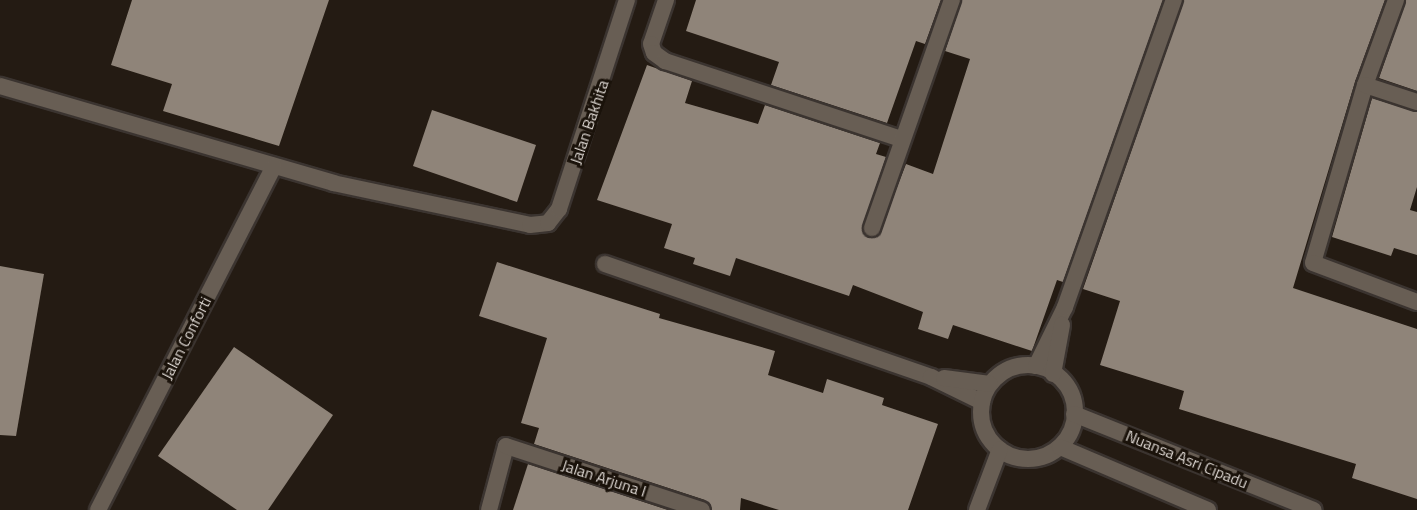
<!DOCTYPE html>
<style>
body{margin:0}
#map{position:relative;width:1417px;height:510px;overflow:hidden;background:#241b13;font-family:"Titillium Web",sans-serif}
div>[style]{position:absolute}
.building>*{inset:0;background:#8f8479}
.roads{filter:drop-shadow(2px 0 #3b3430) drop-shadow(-2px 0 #3b3430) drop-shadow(0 2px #3b3430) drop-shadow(0 -2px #3b3430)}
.minor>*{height:16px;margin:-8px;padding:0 8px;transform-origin:8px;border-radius:8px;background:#685e54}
.minor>.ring{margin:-8px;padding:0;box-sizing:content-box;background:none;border:16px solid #685e54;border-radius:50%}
span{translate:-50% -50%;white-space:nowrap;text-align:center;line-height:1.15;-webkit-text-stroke:6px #1a120a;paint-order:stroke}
.street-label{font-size:16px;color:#ddd7d2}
</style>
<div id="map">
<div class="building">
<div style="clip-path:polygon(132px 0,329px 0,279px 146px,163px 111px,172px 84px,111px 65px)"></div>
<div style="clip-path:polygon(696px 0,941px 0,925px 44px,916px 41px,887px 123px,771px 85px,779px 62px,686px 31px)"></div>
<div style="clip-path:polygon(962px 0,1163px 0,1063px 282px,1057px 280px,1032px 351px,953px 325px,948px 339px,918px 329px,923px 312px,853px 285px,849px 296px,736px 258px,730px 276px,693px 264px,695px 258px,664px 248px,672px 224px,597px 200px,647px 65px,692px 81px,685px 103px,758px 124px,765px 105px,880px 143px,876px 154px,886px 157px,862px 229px,868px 238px,878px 236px,906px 164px,933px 174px,970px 59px,945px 51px)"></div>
<div style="clip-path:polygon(1184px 0,1385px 0,1355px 82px,1293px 288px,1417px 329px,1417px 499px,1352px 478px,1356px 464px,1179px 409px,1184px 391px,1100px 365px,1120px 301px,1083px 289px)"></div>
<div style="clip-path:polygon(1406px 0,1417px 0,1417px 91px,1379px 78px)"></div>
<div style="clip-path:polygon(1372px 98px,1417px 112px,1417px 187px,1410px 210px,1417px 212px,1417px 255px,1394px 248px,1391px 256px,1332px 237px)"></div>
<div style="clip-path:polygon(432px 110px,536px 145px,517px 202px,413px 166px)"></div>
<div style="clip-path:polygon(497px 262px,660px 314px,659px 318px,775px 351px,768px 375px,823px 393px,827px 379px,884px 398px,882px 405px,938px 424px,908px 510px,779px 510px,741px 498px,740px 510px,712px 510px,705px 500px,534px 444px,539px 428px,521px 423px,547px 338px,479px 316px)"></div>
<div style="clip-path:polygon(0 266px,44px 274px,16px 436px,0 435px)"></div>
<div style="clip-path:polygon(234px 347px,333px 415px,268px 510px,237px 510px,158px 456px)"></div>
<div style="clip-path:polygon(528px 464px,668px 510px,513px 510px)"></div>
</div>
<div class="roads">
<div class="minor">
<div style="left:666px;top:0;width:46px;rotate:108.8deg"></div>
<div style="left:651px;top:44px;width:9px;rotate:72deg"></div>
<div style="left:654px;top:53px;width:14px;rotate:36deg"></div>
<div style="left:665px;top:61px;width:249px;rotate:18.3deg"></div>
<div style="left:1396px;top:0;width:90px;rotate:110deg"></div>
<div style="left:1365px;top:85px;width:185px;rotate:106.3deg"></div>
<div style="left:1313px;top:263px;width:111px;rotate:20.6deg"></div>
<div style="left:1365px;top:85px;width:55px;rotate:18.1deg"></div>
<div style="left:0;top:86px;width:347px;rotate:16.2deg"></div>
<div style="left:333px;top:183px;width:201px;rotate:12deg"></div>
<div style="left:530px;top:225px;width:18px;rotate:-6deg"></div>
<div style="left:548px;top:223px;width:18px;rotate:-52deg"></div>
<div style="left:559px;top:209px;width:220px;rotate:-72deg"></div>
<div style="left:872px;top:228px;width:242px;rotate:-70.7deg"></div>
<div style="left:605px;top:264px;width:345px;rotate:19.1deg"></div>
<div style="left:931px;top:377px;width:57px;rotate:26.1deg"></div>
<div class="ring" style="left:981px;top:365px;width:78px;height:78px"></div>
<div style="left:1036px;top:366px;width:66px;rotate:-63.8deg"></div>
<div style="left:1065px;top:307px;width:326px;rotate:-70.5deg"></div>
<div style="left:1053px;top:374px;width:50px;rotate:-79.6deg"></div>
<div style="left:944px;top:378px;width:46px;rotate:7.4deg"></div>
<div style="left:1074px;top:414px;width:258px;rotate:21.8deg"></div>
<div style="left:1060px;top:447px;width:161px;rotate:23.1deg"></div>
<div style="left:98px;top:510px;width:386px;rotate:-62.9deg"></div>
<div style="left:489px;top:510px;width:66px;rotate:-75.1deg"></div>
<div style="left:506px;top:446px;width:206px;rotate:18.1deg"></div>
<div style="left:977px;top:510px;width:65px;rotate:-69.3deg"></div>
</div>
</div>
<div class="street-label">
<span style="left:589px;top:122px;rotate:-71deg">Jalan Bakhita</span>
<span style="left:186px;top:338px;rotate:-63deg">Jalan Conforti</span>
<span style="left:1187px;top:459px;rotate:22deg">Nuansa Asri Cipadu</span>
<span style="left:604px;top:478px;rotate:18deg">Jalan Arjuna I</span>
</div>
</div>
